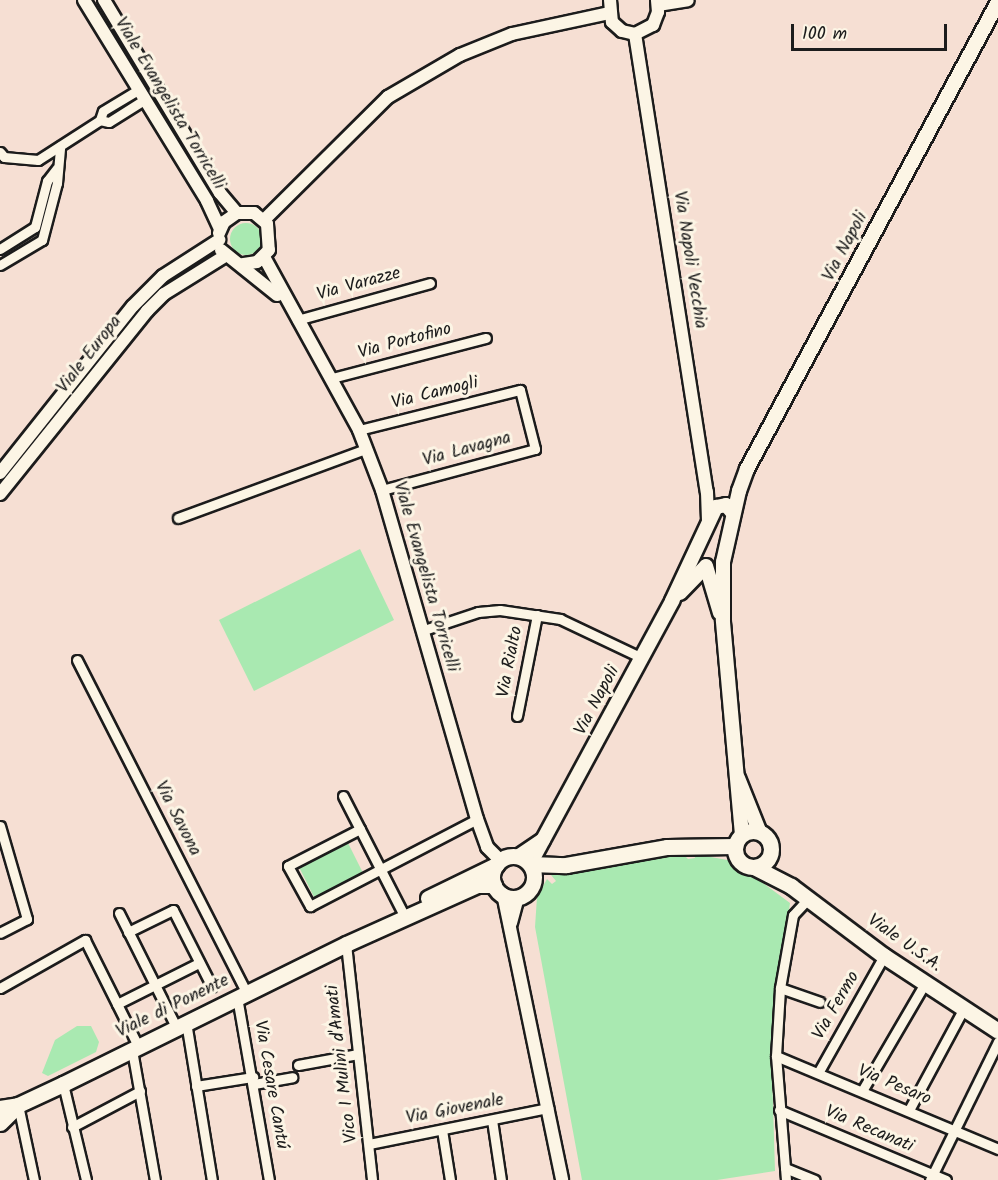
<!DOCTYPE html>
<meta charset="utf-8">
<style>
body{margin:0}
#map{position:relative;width:998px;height:1180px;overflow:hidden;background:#f6dfd3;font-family:Kalam,sans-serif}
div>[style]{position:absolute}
.green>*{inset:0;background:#a9e9b1}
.round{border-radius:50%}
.roads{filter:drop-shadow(2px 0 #1c1c1c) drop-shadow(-2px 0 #1c1c1c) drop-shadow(0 2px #1c1c1c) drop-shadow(0 -2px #1c1c1c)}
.minor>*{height:9px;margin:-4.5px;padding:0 4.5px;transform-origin:4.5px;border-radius:4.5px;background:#fcf5e5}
.tertiary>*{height:12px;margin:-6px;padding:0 6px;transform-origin:6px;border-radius:6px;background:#fcf5e5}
.secondary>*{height:14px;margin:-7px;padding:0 7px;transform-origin:7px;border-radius:7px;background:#fcf5e5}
.primary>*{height:15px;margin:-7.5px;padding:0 7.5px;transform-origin:7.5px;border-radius:7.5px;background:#fcf5e5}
.primary>.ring{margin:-7.5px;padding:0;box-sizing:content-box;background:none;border:15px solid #fcf5e5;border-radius:50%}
span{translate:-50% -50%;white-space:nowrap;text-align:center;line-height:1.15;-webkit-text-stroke:6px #fcf5e5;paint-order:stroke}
.street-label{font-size:18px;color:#1c1c1c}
.scale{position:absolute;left:791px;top:24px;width:156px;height:27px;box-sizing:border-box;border:3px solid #1c1c1c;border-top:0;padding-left:8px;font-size:18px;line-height:21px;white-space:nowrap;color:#1c1c1c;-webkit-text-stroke:4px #fcf5e5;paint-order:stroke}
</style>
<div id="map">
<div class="green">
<div class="round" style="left:230px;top:223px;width:32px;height:32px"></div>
<div style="clip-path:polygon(360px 549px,394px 620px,254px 691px,219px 620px)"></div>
<div style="clip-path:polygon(348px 843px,364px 875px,315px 899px,299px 867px)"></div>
<div style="clip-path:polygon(683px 854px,688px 859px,695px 858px,694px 854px,733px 861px,790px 903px,771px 1038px,775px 1171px,717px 1180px,582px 1180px,535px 927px,537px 897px,547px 879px,552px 884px,556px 881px,551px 875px)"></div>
<div style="clip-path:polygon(77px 1026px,91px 1026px,99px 1042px,96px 1052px,48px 1076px,42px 1073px,55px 1040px)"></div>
</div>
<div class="roads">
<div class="minor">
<div style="left:100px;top:120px;width:9px;rotate:-72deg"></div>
<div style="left:103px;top:111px;width:41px;rotate:-31deg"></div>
<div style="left:0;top:152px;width:6px;rotate:51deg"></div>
<div style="left:4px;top:157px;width:34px;rotate:5deg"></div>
<div style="left:38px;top:160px;width:74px;rotate:-32.8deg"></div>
<div style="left:100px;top:120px;width:9px;rotate:13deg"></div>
<div style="left:109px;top:122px;width:41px;rotate:-32.2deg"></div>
<div style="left:0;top:249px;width:41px;rotate:-32.2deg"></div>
<div style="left:35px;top:227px;width:48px;rotate:-75.4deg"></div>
<div style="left:47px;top:181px;width:16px;rotate:-52deg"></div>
<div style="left:0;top:265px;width:49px;rotate:-30.8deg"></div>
<div style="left:42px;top:240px;width:59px;rotate:-75.3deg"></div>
<div style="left:57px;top:183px;width:37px;rotate:-85deg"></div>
<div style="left:297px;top:320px;width:138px;rotate:-15.5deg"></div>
<div style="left:332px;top:378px;width:159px;rotate:-14.6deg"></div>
<div style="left:359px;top:430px;width:166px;rotate:-14deg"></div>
<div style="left:520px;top:390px;width:61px;rotate:75.7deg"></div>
<div style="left:535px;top:449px;width:158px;rotate:165deg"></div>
<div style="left:178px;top:518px;width:200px;rotate:-20.2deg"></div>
<div style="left:424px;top:630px;width:57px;rotate:-18.4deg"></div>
<div style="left:478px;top:612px;width:22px;rotate:-5deg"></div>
<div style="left:500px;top:610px;width:61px;rotate:8.5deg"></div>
<div style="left:560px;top:619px;width:91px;rotate:25.4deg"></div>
<div style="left:77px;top:660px;width:374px;rotate:63deg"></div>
<div style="left:517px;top:716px;width:103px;rotate:-78.8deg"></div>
<div style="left:343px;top:796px;width:138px;rotate:62.9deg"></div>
<div style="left:0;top:826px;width:97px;rotate:73.8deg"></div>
<div style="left:27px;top:919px;width:30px;rotate:153deg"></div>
<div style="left:360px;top:829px;width:81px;rotate:152.8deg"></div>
<div style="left:288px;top:866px;width:46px;rotate:61.2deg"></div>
<div style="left:310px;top:906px;width:188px;rotate:-27.5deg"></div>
<div style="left:119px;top:913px;width:127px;rotate:63.4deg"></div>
<div style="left:128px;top:932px;width:50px;rotate:-26.1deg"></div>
<div style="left:173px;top:910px;width:86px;rotate:63.1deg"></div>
<div style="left:346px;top:944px;width:237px;rotate:83.7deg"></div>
<div style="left:0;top:988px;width:98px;rotate:-29.5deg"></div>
<div style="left:85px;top:940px;width:119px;rotate:63.4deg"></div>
<div style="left:780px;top:988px;width:42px;rotate:19.3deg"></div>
<div style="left:237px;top:997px;width:186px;rotate:80.1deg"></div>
<div style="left:117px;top:1004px;width:92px;rotate:-26.6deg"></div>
<div style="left:186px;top:1022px;width:160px;rotate:80.7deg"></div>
<div style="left:132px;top:1050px;width:132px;rotate:80deg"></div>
<div style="left:776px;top:1056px;width:241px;rotate:22.7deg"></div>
<div style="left:298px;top:1065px;width:61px;rotate:-10.4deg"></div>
<div style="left:818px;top:1073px;width:134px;rotate:-60.6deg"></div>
<div style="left:63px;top:1084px;width:99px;rotate:76.5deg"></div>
<div style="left:254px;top:1084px;width:39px;rotate:-10deg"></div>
<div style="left:196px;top:1086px;width:58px;rotate:-9deg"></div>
<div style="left:862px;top:1091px;width:125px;rotate:-59.7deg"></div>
<div style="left:18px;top:1105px;width:77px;rotate:78deg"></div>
<div style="left:779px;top:1110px;width:181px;rotate:22.7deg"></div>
<div style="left:909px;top:1110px;width:116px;rotate:-61.7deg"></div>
<div style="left:492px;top:1120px;width:61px;rotate:81.5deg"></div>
<div style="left:72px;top:1127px;width:77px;rotate:-27.9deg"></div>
<div style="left:442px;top:1130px;width:51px;rotate:80.9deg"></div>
<div style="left:369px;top:1144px;width:183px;rotate:-11.4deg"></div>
<div style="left:785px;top:1168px;width:32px;rotate:22deg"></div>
<div style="left:786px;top:1180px;width:124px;rotate:-94.6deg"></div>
<div style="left:776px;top:1056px;width:68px;rotate:-86.6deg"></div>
<div style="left:780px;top:988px;width:74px;rotate:-79.9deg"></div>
<div style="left:793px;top:915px;width:22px;rotate:-47deg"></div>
<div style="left:930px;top:1180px;width:154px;rotate:-63.8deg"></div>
</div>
<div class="tertiary">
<div style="left:84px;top:0;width:236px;rotate:58.5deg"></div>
<div style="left:207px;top:201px;width:31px;rotate:65deg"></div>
<div style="left:104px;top:0;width:225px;rotate:59deg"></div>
<div style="left:220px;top:193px;width:26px;rotate:50deg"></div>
<div style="left:610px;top:0;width:22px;rotate:85deg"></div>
<div style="left:612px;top:22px;width:13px;rotate:42deg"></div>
<div style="left:622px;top:31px;width:13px;rotate:13deg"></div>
<div style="left:635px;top:34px;width:20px;rotate:-27deg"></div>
<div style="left:653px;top:25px;width:14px;rotate:-69deg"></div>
<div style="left:658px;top:12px;width:12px;rotate:-95deg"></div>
<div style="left:658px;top:5px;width:30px;rotate:-9deg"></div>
<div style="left:635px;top:34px;width:464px;rotate:81.1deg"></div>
<div style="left:707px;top:492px;width:31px;rotate:88deg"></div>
<div style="left:264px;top:220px;width:175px;rotate:-44.8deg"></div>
<div style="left:388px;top:97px;width:83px;rotate:-30.3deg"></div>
<div style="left:460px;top:55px;width:56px;rotate:-22deg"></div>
<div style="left:512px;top:34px;width:99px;rotate:-12.2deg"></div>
<div style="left:219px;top:233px;width:12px;rotate:-66deg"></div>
<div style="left:224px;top:222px;width:16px;rotate:-35deg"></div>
<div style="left:237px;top:213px;width:17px"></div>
<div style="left:254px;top:213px;width:17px;rotate:40deg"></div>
<div style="left:267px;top:224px;width:26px;rotate:86deg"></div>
<div style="left:269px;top:250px;width:17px;rotate:135deg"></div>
<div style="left:257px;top:262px;width:15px;rotate:172deg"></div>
<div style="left:221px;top:250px;width:72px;rotate:38.8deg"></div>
<div style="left:264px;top:257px;width:197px;rotate:61.2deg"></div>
<div style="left:359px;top:430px;width:64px;rotate:69deg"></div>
<div style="left:382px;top:490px;width:342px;rotate:73.9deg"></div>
<div style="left:477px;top:819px;width:30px;rotate:70deg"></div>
<div style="left:487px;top:847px;width:18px;rotate:45deg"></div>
<div style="left:0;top:473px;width:213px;rotate:-51.5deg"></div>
<div style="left:133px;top:306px;width:42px;rotate:-45deg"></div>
<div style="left:163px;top:276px;width:67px;rotate:-32.7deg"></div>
<div style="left:0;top:494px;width:235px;rotate:-51.2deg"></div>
<div style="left:147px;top:311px;width:24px;rotate:-45deg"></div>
<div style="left:164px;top:294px;width:72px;rotate:-31.9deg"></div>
<div style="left:503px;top:894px;width:292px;rotate:78.3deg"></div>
<div style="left:511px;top:923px;width:27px;rotate:-75deg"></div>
</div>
<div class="secondary">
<div style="left:706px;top:566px;width:49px;rotate:73.4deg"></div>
<div style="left:680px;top:593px;width:37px;rotate:-46deg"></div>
<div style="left:738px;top:778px;width:59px;rotate:68.2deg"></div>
<div style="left:742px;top:835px;width:216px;rotate:-95.1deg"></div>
<div style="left:723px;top:620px;width:58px;rotate:-90deg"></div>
<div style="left:723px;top:562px;width:73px;rotate:-77.3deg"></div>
<div style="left:739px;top:491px;width:23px;rotate:-70deg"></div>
<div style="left:747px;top:469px;width:530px;rotate:-61.74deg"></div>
<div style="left:519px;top:856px;width:29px;rotate:-34deg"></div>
<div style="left:530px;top:864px;width:299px;rotate:-61.6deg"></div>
<div style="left:672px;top:601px;width:104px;rotate:-64.9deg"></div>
<div style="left:716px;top:507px;width:10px;rotate:-11deg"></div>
<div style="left:726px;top:505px;width:11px;rotate:49deg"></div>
</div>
<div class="primary">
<div class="ring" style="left:735px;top:831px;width:21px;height:21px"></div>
<div class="ring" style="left:492px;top:856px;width:27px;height:27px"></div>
<div style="left:530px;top:864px;width:36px;rotate:2deg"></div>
<div style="left:566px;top:865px;width:103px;rotate:-10.1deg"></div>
<div style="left:667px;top:847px;width:68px;rotate:-0.8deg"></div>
<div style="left:754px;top:867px;width:42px;rotate:27.2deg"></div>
<div style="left:791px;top:886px;width:116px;rotate:37deg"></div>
<div style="left:884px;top:956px;width:136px;rotate:33.3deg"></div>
<div style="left:428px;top:898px;width:76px;rotate:-25.9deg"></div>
<div style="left:0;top:1108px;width:18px;rotate:-9deg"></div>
<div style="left:18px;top:1105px;width:50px;rotate:-25deg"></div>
<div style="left:63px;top:1084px;width:316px;rotate:-26.3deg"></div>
<div style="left:346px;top:944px;width:144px;rotate:-24.2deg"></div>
<div style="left:477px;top:885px;width:17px"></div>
<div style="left:0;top:1123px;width:25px;rotate:-45deg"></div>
</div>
</div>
<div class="street-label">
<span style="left:169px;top:104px;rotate:59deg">Viale Evangelista Torricelli</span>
<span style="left:846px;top:247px;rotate:-62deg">Via Napoli</span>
<span style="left:689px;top:260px;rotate:81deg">Via Napoli Vecchia</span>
<span style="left:359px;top:285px;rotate:-15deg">Via Varazze</span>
<span style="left:405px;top:342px;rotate:-15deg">Via Portofino</span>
<span style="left:90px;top:355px;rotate:-52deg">Viale Europa</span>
<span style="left:435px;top:394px;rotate:-14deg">Via Camogli</span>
<span style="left:467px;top:450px;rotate:-15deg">Via Lavagna</span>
<span style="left:425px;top:577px;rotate:74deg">Viale Evangelista Torricelli</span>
<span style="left:511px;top:662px;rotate:-79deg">Via Rialto</span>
<span style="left:598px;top:701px;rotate:-62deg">Via Napoli</span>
<span style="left:177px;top:819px;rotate:63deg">Via Savona</span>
<span style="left:904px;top:944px;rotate:35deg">Viale U.S.A.</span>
<span style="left:837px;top:1006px;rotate:-60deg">Via Fermo</span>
<span style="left:173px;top:1007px;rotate:-26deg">Viale di Ponente</span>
<span style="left:343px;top:1064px;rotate:-97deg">Vico I Mulini d'Amati</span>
<span style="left:270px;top:1085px;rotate:80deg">Via Cesare Cantú</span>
<span style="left:894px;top:1086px;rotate:23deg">Via Pesaro</span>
<span style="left:455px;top:1110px;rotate:-11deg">Via Giovenale</span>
<span style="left:869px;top:1130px;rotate:23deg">Via Recanati</span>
</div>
<div class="scale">100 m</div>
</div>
